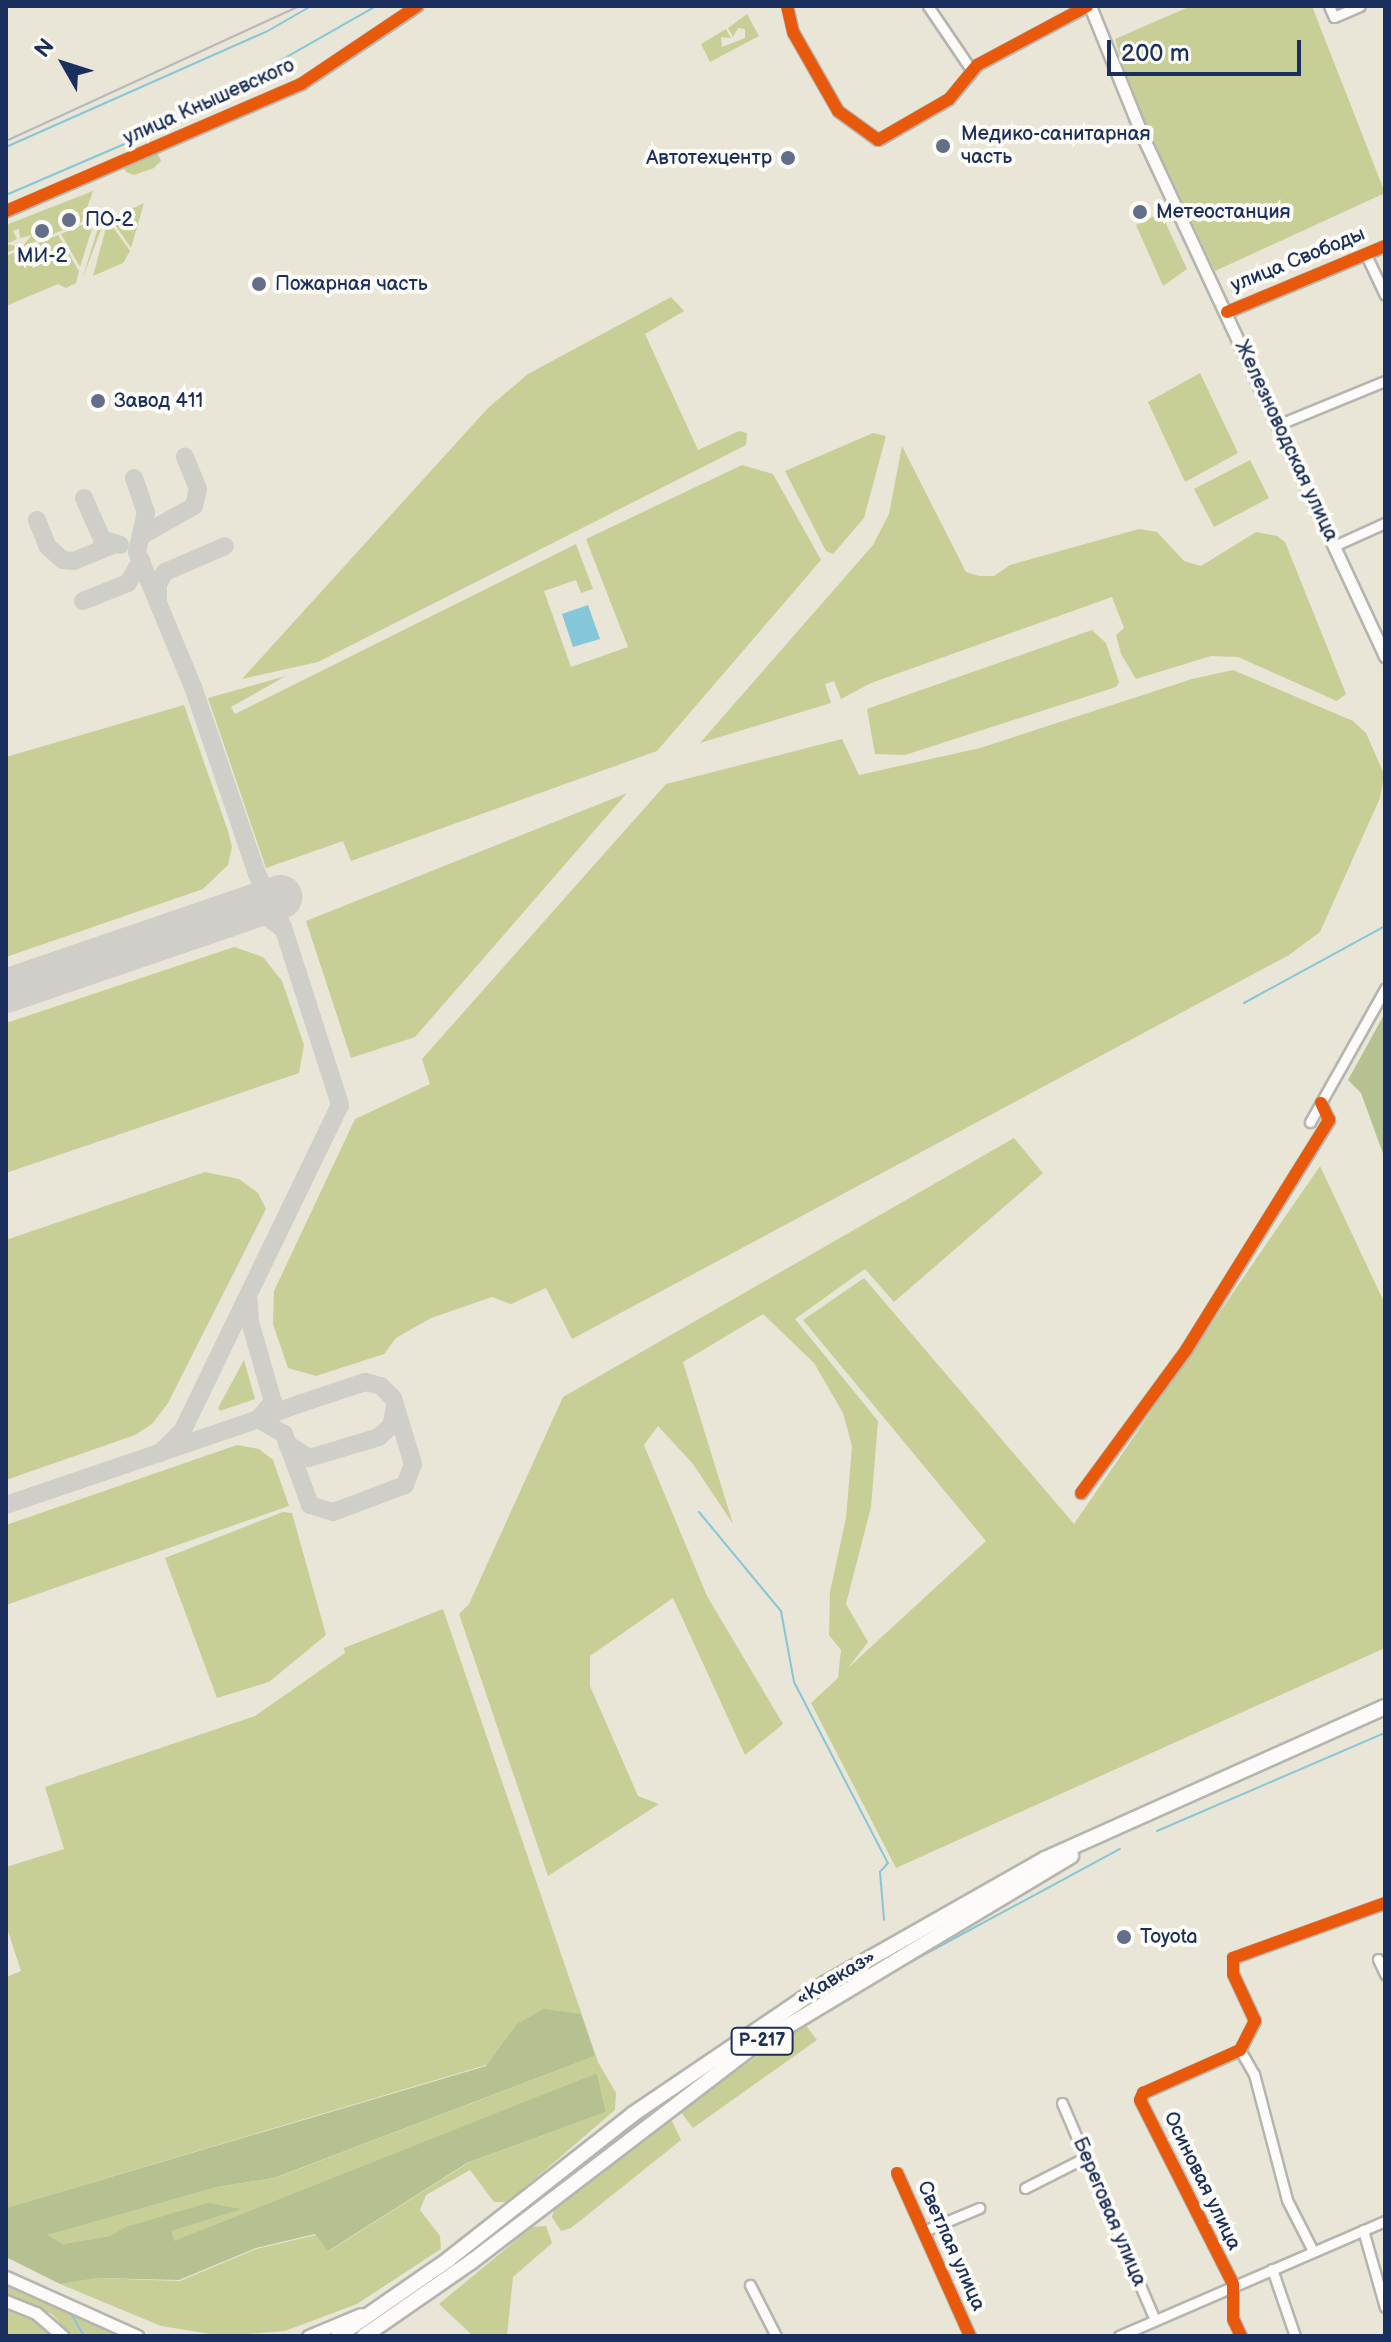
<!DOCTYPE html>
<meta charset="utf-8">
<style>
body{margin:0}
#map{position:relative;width:1391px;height:2342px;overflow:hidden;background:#e9e5d7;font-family:"Balsamiq Sans",sans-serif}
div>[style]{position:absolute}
.green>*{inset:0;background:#c8cf96}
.forest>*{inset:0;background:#b5c190}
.water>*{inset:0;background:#85c6d8}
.stream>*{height:2px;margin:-1px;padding:0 1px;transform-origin:1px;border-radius:1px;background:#85c6d8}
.taxiway>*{height:18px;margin:-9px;padding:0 9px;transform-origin:9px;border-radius:9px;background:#d0cec9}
.runway>*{height:44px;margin:-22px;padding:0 22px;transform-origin:22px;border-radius:22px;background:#d0cec9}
.roads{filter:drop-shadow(2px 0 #b5b5b0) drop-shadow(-2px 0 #b5b5b0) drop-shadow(0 2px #b5b5b0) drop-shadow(0 -2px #b5b5b0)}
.minor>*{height:9px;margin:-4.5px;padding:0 4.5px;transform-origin:4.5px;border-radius:4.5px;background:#fcfbf9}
.major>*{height:11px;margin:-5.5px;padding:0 5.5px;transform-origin:5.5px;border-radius:5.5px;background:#fcfbf9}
.highway>*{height:14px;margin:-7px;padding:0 7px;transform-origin:7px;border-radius:7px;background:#fcfbf9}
.rail>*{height:2px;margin:-1px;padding:0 1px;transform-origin:1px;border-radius:1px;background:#b6b8bb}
.cycleway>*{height:12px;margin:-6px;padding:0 6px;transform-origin:6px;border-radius:6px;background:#e8590c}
.dots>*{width:22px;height:22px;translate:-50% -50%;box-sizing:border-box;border:4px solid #fdfcf7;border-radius:50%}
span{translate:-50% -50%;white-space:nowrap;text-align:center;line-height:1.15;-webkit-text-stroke:8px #fdfcf7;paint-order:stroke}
.shield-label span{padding:2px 6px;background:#fdfcf7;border:2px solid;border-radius:6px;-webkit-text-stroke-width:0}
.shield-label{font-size:18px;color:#1b2f5e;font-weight:700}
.street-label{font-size:20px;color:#1b2f5e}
.poi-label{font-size:20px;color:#1b2f5e}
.left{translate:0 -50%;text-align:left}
.right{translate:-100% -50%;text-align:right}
.frame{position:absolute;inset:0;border:8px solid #1b2f5e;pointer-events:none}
.north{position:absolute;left:24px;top:24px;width:80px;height:80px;-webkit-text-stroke:6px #fdfcf7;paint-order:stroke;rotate:309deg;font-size:22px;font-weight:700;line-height:32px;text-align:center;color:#1b2f5e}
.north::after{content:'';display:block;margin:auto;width:28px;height:36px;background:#1b2f5e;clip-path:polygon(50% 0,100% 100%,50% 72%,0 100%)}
.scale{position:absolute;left:1107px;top:40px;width:194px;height:36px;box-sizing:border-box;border:4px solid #1b2f5e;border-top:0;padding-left:10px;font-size:24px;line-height:28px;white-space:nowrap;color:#1b2f5e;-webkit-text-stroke:6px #fdfcf7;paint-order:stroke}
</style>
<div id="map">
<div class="green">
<div style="clip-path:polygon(1191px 6px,1312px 6px,1385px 193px,1215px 271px,1132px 95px,1115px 39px)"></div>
<div style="clip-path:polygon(747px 14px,759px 36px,710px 62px,701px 44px,726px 29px,731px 38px,721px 37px,722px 47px,745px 38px,745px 29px,738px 28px,733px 37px,728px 28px)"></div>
<div style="clip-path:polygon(157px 152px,161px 161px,154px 168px,134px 175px,126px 172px,123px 166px)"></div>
<div style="clip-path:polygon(93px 191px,82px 222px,22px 247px,32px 235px,20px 238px,19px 229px,13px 231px,17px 239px,6px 244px,21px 247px,6px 253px,6px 225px)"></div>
<div style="clip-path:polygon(144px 203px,131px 248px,111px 219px)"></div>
<div style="clip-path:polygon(1161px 213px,1187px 269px,1163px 286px,1136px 225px)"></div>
<div style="clip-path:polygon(101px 218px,105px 219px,82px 280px)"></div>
<div style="clip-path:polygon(95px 219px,80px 267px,61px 234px)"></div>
<div style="clip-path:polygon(108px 220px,130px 251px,123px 263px,93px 276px)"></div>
<div style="clip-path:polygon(58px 235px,79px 271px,76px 283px,66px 288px,58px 284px,6px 306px,6px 256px)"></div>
<div style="clip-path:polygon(671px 297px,684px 311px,645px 334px,698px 450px,739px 431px,747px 433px,746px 445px,318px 662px,242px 679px,488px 408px,528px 374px)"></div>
<div style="clip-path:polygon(1200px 373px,1238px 453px,1185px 482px,1148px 402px)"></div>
<div style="clip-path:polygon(873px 433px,886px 436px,864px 518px,833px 554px,826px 551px,785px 471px)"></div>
<div style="clip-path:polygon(902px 446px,966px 572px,979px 576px,994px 576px,1010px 565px,1139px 529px,1157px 532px,1184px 561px,1201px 566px,1256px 532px,1277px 536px,1285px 542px,1346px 694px,1337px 701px,1238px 657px,1211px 656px,1136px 679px,1121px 654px,1116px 635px,1124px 628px,1112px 597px,871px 683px,841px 699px,834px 681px,825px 684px,831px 703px,700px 743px,873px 545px,889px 514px)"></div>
<div style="clip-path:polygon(1250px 460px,1269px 498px,1214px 527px,1194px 489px)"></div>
<div style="clip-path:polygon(742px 465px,773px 474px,821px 560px,657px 751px,351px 861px,343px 841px,266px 868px,208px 698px,286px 676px,231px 707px,235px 714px,576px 544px,593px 589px,581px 593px,576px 580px,544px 591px,571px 667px,628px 647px,586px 539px)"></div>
<div style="clip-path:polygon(1092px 630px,1106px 643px,1119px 682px,1116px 687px,905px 755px,875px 754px,867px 709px)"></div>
<div style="clip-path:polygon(1233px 670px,1353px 721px,1366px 733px,1384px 774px,1380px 798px,1320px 932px,1289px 955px,572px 1339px,546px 1288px,511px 1304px,492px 1297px,431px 1318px,396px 1338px,384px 1354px,316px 1376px,288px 1368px,273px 1324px,274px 1291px,355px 1119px,430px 1084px,422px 1059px,666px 784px,842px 739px,859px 775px,980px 748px,1192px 679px)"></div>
<div style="clip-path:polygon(184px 705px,228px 831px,232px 847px,228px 865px,203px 889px,6px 957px,6px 757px)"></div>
<div style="clip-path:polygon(627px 793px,415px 1037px,351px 1058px,306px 921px)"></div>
<div style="clip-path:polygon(234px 947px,263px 957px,282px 981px,304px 1045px,299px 1073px,6px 1173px,6px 1023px)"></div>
<div style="clip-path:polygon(1014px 1138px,1043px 1173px,894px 1302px,865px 1269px,795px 1319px,878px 1421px,871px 1507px,846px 1604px,868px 1642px,848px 1668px,986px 1541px,803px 1320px,864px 1278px,1074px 1524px,1320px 1166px,1385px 1304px,1385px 1648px,896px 1868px,811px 1703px,838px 1678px,841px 1650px,829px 1635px,830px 1592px,846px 1518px,852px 1446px,843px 1413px,814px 1363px,763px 1314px,683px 1362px,733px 1524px,693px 1464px,658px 1426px,644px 1445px,707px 1596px,783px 1724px,745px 1755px,673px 1598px,590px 1656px,590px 1686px,638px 1796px,659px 1804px,548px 1876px,459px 1614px,469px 1604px,563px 1397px)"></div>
<div style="clip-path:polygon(205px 1172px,239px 1179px,258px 1193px,266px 1209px,168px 1403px,152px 1424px,135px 1435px,6px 1480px,6px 1240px)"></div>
<div style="clip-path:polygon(244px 1360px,255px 1399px,220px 1411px,218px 1408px)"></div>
<div style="clip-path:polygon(237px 1445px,259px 1449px,273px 1460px,289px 1506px,6px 1605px,6px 1525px)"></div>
<div style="clip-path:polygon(283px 1512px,292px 1513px,326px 1635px,269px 1682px,217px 1698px,165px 1558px)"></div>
<div style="clip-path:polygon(443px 1609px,598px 2062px,616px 2093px,615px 2110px,508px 2202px,494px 2202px,470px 2170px,426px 2195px,420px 2210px,440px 2236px,441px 2249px,357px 2304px,285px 2331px,223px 2336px,161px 2326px,60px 2284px,98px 2278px,180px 2281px,256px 2249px,316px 2235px,329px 2251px,468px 2163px,606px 2112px,597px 2073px,173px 2242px,172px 2231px,239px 2209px,159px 2220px,110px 2236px,63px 2244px,48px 2235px,217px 2187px,275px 2178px,595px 2056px,486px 2065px,6px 2208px,6px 1977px,21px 1971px,6px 1925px,6px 1867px,64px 1849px,45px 1787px,255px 1716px,345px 1653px,344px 1648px)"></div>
<div style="clip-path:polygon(804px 2023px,817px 2040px,693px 2128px,680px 2111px)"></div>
<div style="clip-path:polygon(671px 2119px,681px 2140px,571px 2228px,561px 2231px,552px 2217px,554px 2209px,650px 2128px)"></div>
<div style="clip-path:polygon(546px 2226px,552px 2243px,513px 2277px,507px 2336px,473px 2336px,439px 2304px,532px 2227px)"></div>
<div style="clip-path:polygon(6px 2280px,128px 2336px,72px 2336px,52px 2314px,6px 2294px)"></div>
<div style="clip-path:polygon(6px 2307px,30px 2317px,53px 2336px,6px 2336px)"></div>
</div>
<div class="forest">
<div style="clip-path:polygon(1385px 1013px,1385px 1159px,1361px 1093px,1348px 1080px)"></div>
<div style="clip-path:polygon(544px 2009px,581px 2014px,595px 2056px,274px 2178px,217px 2187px,48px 2235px,63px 2244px,110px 2236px,126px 2227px,208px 2203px,241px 2209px,172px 2231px,174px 2241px,597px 2073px,606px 2112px,467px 2163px,328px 2251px,315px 2234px,256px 2248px,179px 2280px,98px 2278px,60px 2284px,6px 2257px,6px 2208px,486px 2066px,517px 2024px)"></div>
</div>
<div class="water">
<div style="clip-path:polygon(588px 605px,600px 639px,573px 647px,562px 614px)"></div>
</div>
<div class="stream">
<div style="left:6px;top:147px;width:284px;rotate:-23.9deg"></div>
<div style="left:266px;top:32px;width:52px;rotate:-30deg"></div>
<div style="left:6px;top:195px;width:172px;rotate:-23.3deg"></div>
<div style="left:164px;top:127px;width:244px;rotate:-29.7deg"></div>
<div style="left:1244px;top:1003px;width:161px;rotate:-28.6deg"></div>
<div style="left:699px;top:1512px;width:129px;rotate:50.4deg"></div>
<div style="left:781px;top:1611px;width:72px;rotate:79.6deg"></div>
<div style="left:794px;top:1682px;width:204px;rotate:62.6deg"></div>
<div style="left:888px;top:1863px;width:12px;rotate:132deg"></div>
<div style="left:880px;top:1872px;width:48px;rotate:85.2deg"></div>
<div style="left:1157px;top:1831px;width:248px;rotate:-23.3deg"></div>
<div style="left:907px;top:1964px;width:242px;rotate:-28.4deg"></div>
<div style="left:36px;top:2297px;width:38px;rotate:25deg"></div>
<div style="left:71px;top:2313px;width:26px;rotate:61deg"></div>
</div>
<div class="taxiway">
<div style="left:134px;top:478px;width:36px;rotate:71deg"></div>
<div style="left:146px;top:512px;width:41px;rotate:102.7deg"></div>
<div style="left:137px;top:552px;width:146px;rotate:67.5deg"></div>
<div style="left:193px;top:687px;width:198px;rotate:71.1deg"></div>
<div style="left:257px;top:874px;width:59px;rotate:63.9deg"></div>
<div style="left:283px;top:927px;width:187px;rotate:72.2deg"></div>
<div style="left:340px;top:1105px;width:361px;rotate:115.8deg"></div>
<div style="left:183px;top:1430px;width:33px;rotate:135deg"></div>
<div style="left:84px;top:498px;width:45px;rotate:66.3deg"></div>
<div style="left:102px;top:539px;width:19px;rotate:18deg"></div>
<div style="left:37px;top:520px;width:29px;rotate:68deg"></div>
<div style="left:48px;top:547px;width:20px;rotate:41deg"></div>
<div style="left:63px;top:560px;width:11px;rotate:5deg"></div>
<div style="left:74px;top:561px;width:44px;rotate:-22.5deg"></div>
<div style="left:141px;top:536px;width:61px;rotate:-29.5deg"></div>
<div style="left:194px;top:506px;width:17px;rotate:-77deg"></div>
<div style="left:198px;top:489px;width:35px;rotate:-112deg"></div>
<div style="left:158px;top:600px;width:16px;rotate:-90deg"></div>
<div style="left:158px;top:584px;width:14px;rotate:-60deg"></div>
<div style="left:165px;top:572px;width:65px;rotate:-23.4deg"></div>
<div style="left:83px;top:601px;width:48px;rotate:-21.8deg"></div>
<div style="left:128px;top:583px;width:26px;rotate:-59deg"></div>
<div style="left:236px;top:912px;width:30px;rotate:8deg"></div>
<div style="left:266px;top:916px;width:20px;rotate:37deg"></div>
<div style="left:287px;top:1444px;width:26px;rotate:32deg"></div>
<div style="left:309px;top:1458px;width:73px;rotate:-16.7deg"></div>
<div style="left:379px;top:1437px;width:16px;rotate:-43deg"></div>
<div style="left:391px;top:1426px;width:19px;rotate:-78deg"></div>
<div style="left:6px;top:1505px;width:266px;rotate:-18.8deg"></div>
<div style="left:258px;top:1419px;width:44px;rotate:-20.1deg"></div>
<div style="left:299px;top:1404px;width:70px;rotate:-18.4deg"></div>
<div style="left:365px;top:1382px;width:16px;rotate:14deg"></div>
<div style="left:381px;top:1386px;width:17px;rotate:45deg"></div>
<div style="left:393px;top:1398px;width:69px;rotate:73.1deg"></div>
<div style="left:413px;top:1464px;width:22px;rotate:111deg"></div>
<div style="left:405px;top:1485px;width:77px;rotate:159.4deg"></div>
<div style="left:333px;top:1512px;width:24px;rotate:-163deg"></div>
<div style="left:310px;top:1505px;width:76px;rotate:-110.1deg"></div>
<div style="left:284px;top:1434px;width:30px;rotate:-150deg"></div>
<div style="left:258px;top:1419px;width:23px;rotate:-49deg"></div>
<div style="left:273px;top:1402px;width:83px;rotate:-106deg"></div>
<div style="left:250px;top:1322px;width:20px;rotate:-93deg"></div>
</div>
<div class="runway">
<div style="left:6px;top:991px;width:290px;rotate:-18.9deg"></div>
</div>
<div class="roads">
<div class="minor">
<div style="left:787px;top:6px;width:27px;rotate:77deg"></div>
<div style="left:793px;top:32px;width:91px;rotate:60.3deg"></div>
<div style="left:838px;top:111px;width:49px;rotate:35.9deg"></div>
<div style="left:878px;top:140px;width:82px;rotate:-30deg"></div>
<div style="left:949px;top:99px;width:44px;rotate:-50.5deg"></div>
<div style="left:977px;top:65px;width:125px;rotate:-28.2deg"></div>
<div style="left:928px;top:6px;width:78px;rotate:55.9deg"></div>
<div style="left:1329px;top:6px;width:12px;rotate:66deg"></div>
<div style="left:1334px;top:17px;width:28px;rotate:-23deg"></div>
<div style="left:6px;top:211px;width:321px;rotate:-23.3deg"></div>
<div style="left:301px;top:84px;width:140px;rotate:-33.9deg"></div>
<div style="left:1366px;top:255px;width:44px;rotate:64.6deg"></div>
<div style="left:1227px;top:312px;width:171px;rotate:-22.7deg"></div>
<div style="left:1280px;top:424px;width:113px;rotate:-22.3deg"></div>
<div style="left:1334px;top:546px;width:56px;rotate:-24.3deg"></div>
<div style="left:1310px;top:1122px;width:153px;rotate:-60.6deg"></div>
<div style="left:1081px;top:1493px;width:177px;rotate:-53.7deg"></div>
<div style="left:1186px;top:1350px;width:271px;rotate:-58.1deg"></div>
<div style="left:1329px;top:1120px;width:19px;rotate:-115deg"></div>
<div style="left:1378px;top:1959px;width:17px;rotate:65deg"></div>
<div style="left:1240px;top:2050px;width:28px;rotate:60deg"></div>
<div style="left:1254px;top:2074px;width:130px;rotate:75.3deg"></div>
<div style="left:1287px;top:2200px;width:57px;rotate:63deg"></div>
<div style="left:1062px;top:2103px;width:236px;rotate:66.8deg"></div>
<div style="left:897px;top:2173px;width:179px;rotate:65.9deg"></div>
<div style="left:1025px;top:2188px;width:68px;rotate:-26.9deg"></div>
<div style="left:1363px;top:2230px;width:80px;rotate:74.1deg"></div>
<div style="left:924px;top:2231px;width:60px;rotate:-22.7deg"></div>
<div style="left:1272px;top:2269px;width:71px;rotate:71.1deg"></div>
<div style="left:750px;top:2285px;width:57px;rotate:63deg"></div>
<div style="left:1119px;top:2336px;width:290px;rotate:-23.4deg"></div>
<div style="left:1241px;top:2336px;width:19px;rotate:-115deg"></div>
<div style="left:1233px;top:2319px;width:35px;rotate:-90deg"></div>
<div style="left:1233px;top:2284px;width:206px;rotate:-116.8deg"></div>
<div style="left:1140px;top:2100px;width:8px;rotate:-67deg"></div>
<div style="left:1143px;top:2093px;width:106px;rotate:-23.9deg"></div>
<div style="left:1240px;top:2050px;width:33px;rotate:-63deg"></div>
<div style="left:1255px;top:2021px;width:52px;rotate:-115.1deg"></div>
<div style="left:1233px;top:1974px;width:16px;rotate:-90deg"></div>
<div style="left:1233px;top:1958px;width:162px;rotate:-19.9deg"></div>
</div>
<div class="major">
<div style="left:1090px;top:6px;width:141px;rotate:68deg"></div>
<div style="left:1143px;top:137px;width:573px;rotate:65deg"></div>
<div style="left:6px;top:2277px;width:144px;rotate:24.2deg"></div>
<div style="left:6px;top:2301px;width:32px;rotate:22deg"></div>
<div style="left:36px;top:2313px;width:35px;rotate:41deg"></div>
<div style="left:308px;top:2336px;width:57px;rotate:-22.5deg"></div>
</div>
<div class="highway">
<div style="left:338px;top:2336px;width:135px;rotate:-34.7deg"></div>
<div style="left:449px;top:2259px;width:234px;rotate:-38.2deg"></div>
<div style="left:633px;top:2114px;width:232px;rotate:-34.1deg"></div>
<div style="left:825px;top:1984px;width:253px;rotate:-29.6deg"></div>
<div style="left:1045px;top:1859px;width:372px;rotate:-24.1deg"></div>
<div style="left:364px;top:2336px;width:130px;rotate:-34.7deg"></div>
<div style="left:471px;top:2262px;width:349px;rotate:-37.4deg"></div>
<div style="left:748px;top:2050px;width:377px;rotate:-31deg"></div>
</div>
</div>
<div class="rail">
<div style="left:6px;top:141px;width:323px;rotate:-24.7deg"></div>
</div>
<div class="cycleway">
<div style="left:787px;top:6px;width:27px;rotate:77deg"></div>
<div style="left:793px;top:32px;width:91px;rotate:60.3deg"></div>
<div style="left:838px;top:111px;width:49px;rotate:35.9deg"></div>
<div style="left:878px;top:140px;width:82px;rotate:-30deg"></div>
<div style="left:949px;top:99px;width:44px;rotate:-50.5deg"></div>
<div style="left:977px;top:65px;width:125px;rotate:-28.2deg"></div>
<div style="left:6px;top:211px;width:321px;rotate:-23.3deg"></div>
<div style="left:301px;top:84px;width:140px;rotate:-33.9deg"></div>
<div style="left:1227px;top:312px;width:171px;rotate:-22.7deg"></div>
<div style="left:1081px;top:1493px;width:177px;rotate:-53.7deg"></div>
<div style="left:1186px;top:1350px;width:271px;rotate:-58.1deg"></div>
<div style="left:1329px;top:1120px;width:19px;rotate:-115deg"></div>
<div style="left:897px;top:2173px;width:179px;rotate:65.9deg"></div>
<div style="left:1241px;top:2336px;width:19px;rotate:-115deg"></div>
<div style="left:1233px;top:2319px;width:35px;rotate:-90deg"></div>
<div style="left:1233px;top:2284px;width:206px;rotate:-116.8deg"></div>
<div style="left:1140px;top:2100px;width:8px;rotate:-67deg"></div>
<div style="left:1143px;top:2093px;width:106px;rotate:-23.9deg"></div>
<div style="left:1240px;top:2050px;width:33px;rotate:-63deg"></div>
<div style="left:1255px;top:2021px;width:52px;rotate:-115.1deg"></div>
<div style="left:1233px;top:1974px;width:16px;rotate:-90deg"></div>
<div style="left:1233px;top:1958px;width:162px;rotate:-19.9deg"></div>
</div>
<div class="dots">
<div style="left:943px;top:146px;background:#636f88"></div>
<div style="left:788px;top:158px;background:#636f88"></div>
<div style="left:1140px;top:212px;background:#636f88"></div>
<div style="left:69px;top:220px;background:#636f88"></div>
<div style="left:42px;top:231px;background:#636f88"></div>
<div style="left:259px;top:284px;background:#636f88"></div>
<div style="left:98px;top:401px;background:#636f88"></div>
<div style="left:1124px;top:1937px;background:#636f88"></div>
</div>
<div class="shield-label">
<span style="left:762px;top:2041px">Р-217</span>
</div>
<div class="street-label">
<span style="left:209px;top:102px;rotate:-24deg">улица Кнышевского</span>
<span style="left:1298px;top:260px;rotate:-22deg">улица Свободы</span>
<span style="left:1286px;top:441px;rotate:65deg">Железноводская улица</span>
<span style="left:836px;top:1978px;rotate:-31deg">«Кавказ»</span>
<span style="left:1202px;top:2181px;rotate:64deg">Осиновая улица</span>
<span style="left:1109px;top:2212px;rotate:67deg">Береговая улица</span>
<span style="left:951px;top:2246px;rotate:66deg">Светлая улица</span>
</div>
<div class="poi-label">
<span class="left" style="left:961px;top:146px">Медико-санитарная<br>часть</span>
<span class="right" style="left:772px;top:158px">Автотехцентр</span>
<span class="left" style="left:1156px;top:212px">Метеостанция</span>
<span class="left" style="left:85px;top:220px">ПО-2</span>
<span style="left:42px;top:256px">МИ-2</span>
<span class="left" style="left:275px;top:284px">Пожарная часть</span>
<span class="left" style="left:114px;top:401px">Завод 411</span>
<span class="left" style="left:1140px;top:1937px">Toyota</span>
</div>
<div class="frame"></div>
<div class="north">N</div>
<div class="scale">200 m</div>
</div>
